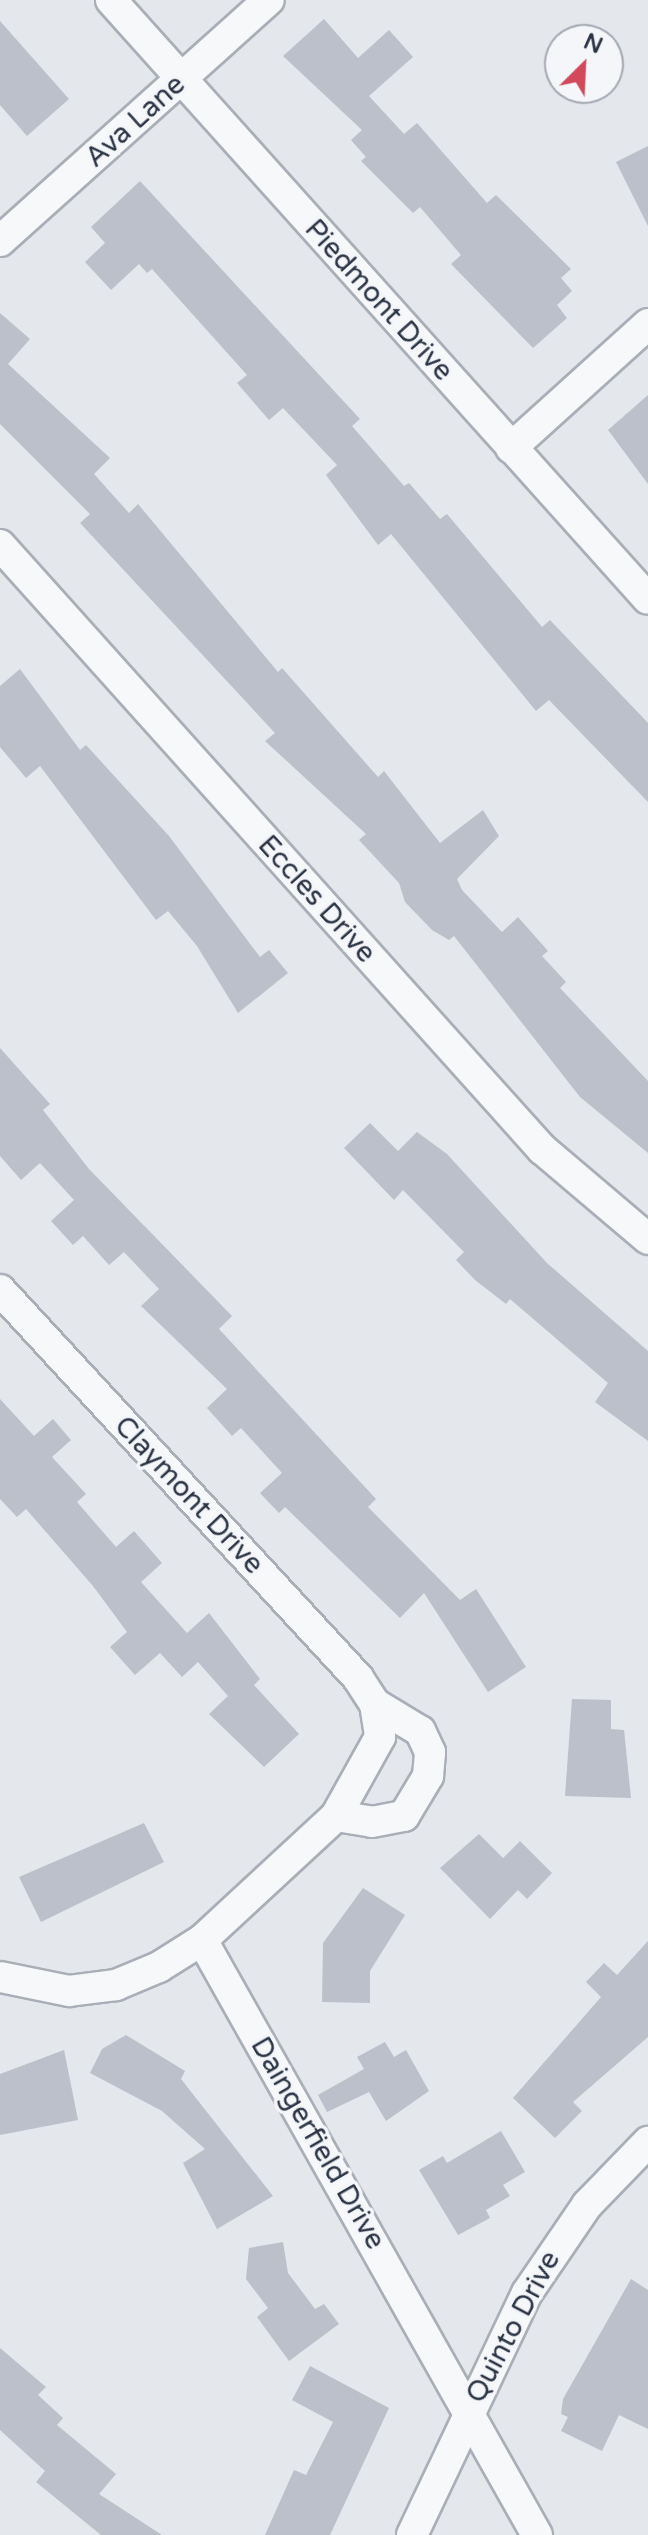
<!DOCTYPE html>
<style>
body{margin:0}
#map{position:relative;width:648px;height:2535px;overflow:hidden;background:#e4e7ec;font-family:"Varela Round",sans-serif}
div>[style]{position:absolute}
.building>*{inset:0;background:#bbc0ca}
.roads{filter:drop-shadow(2px 0 #a9aeb7) drop-shadow(-2px 0 #a9aeb7) drop-shadow(0 2px #a9aeb7) drop-shadow(0 -2px #a9aeb7)}
.minor>*{height:30px;margin:-15px;padding:0 15px;transform-origin:15px;border-radius:15px;background:#f7f8fa}
span{translate:-50% -50%;white-space:nowrap;text-align:center;line-height:1.15;-webkit-text-stroke:7px #f4f6f9;paint-order:stroke}
.street-label{font-size:28px;color:#2b3445}
.north{position:absolute;left:544px;top:24px;width:80px;height:80px;box-sizing:border-box;background:#f4f6f9;border:2px solid #a4a8b1;border-radius:50%;rotate:24deg;font-size:22px;font-weight:700;line-height:32px;text-align:center;color:#2b3445}
.north::after{content:'';display:block;margin:auto;width:28px;height:36px;background:#d1495b;clip-path:polygon(50% 0,100% 100%,50% 72%,0 100%)}
</style>
<div id="map">
<div class="building">
<div style="clip-path:polygon(324px 19px,358px 58px,389px 30px,413px 57px,369px 96px,404px 134px,417px 123px,487px 203px,496px 195px,571px 269px,561px 278px,572px 291px,557px 305px,567px 318px,533px 348px,451px 264px,461px 255px,420px 207px,413px 213px,361px 161px,366px 157px,351px 140px,362px 130px,283px 56px)"></div>
<div style="clip-path:polygon(0 21px,69px 99px,27px 136px,0 105px)"></div>
<div style="clip-path:polygon(648px 146px,648px 226px,616px 162px)"></div>
<div style="clip-path:polygon(140px 181px,360px 419px,352px 426px,404px 486px,409px 483px,440px 519px,447px 514px,542px 627px,550px 620px,648px 723px,648px 802px,549px 700px,536px 711px,391px 534px,378px 545px,326px 475px,337px 465px,283px 408px,269px 420px,237px 383px,247px 375px,152px 269px,147px 273px,139px 264px,111px 290px,85px 262px,105px 243px,91px 227px)"></div>
<div style="clip-path:polygon(0 313px,30px 339px,8px 364px,110px 458px,94px 474px,129px 513px,138px 504px,278px 672px,282px 668px,378px 777px,384px 771px,440px 843px,483px 810px,499px 836px,457px 879px,462px 890px,502px 932px,518px 917px,548px 951px,542px 956px,566px 982px,560px 988px,648px 1081px,648px 1153px,580px 1097px,454px 936px,449px 940px,432px 930px,405px 902px,399px 883px,359px 840px,366px 834px,265px 741px,275px 733px,80px 523px,90px 514px,0 424px)"></div>
<div style="clip-path:polygon(648px 395px,648px 484px,608px 430px)"></div>
<div style="clip-path:polygon(20px 669px,80px 750px,86px 745px,169px 836px,260px 957px,269px 950px,288px 973px,238px 1013px,197px 946px,168px 911px,156px 920px,40px 766px,26px 778px,0 747px,0 686px)"></div>
<div style="clip-path:polygon(0 1048px,50px 1104px,43px 1110px,89px 1169px,232px 1316px,219px 1329px,376px 1499px,368px 1507px,460px 1600px,476px 1589px,526px 1667px,488px 1692px,424px 1593px,400px 1618px,285px 1507px,279px 1513px,260px 1493px,282px 1473px,241px 1428px,232px 1436px,207px 1408px,227px 1389px,141px 1306px,159px 1289px,124px 1252px,109px 1265px,83px 1236px,73px 1245px,51px 1221px,74px 1200px,40px 1163px,21px 1180px,0 1156px)"></div>
<div style="clip-path:polygon(370px 1123px,398px 1151px,417px 1132px,447px 1154px,547px 1263px,648px 1351px,648px 1441px,595px 1402px,608px 1383px,510px 1299px,506px 1304px,475px 1280px,456px 1260px,464px 1252px,403px 1190px,394px 1200px,344px 1148px)"></div>
<div style="clip-path:polygon(0 1399px,34px 1436px,53px 1419px,71px 1440px,52px 1457px,86px 1494px,77px 1502px,116px 1547px,134px 1531px,162px 1563px,141px 1582px,187px 1633px,209px 1613px,260px 1679px,254px 1685px,299px 1734px,264px 1767px,209px 1714px,228px 1696px,198px 1662px,182px 1677px,160px 1653px,135px 1675px,110px 1647px,127px 1632px,93px 1586px,26px 1509px,17px 1517px,0 1499px)"></div>
<div style="clip-path:polygon(572px 1699px,611px 1700px,611px 1729px,624px 1730px,631px 1798px,565px 1796px)"></div>
<div style="clip-path:polygon(144px 1823px,164px 1862px,41px 1922px,19px 1877px)"></div>
<div style="clip-path:polygon(479px 1834px,503px 1858px,520px 1841px,552px 1873px,527px 1899px,518px 1890px,490px 1919px,440px 1868px)"></div>
<div style="clip-path:polygon(363px 1888px,405px 1915px,370px 1971px,370px 2003px,322px 2002px,323px 1943px)"></div>
<div style="clip-path:polygon(648px 1941px,648px 2037px,573px 2102px,582px 2111px,555px 2138px,513px 2098px,601px 1997px,586px 1982px,604px 1963px,617px 1975px)"></div>
<div style="clip-path:polygon(126px 2035px,185px 2071px,181px 2079px,273px 2196px,217px 2229px,183px 2163px,205px 2149px,162px 2111px,90px 2073px,102px 2049px)"></div>
<div style="clip-path:polygon(385px 2042px,394px 2057px,406px 2050px,429px 2091px,386px 2121px,369px 2092px,327px 2112px,318px 2095px,364px 2069px,357px 2057px)"></div>
<div style="clip-path:polygon(64px 2050px,78px 2120px,0 2135px,0 2074px)"></div>
<div style="clip-path:polygon(501px 2131px,525px 2172px,503px 2185px,510px 2196px,486px 2210px,490px 2218px,458px 2235px,419px 2170px,443px 2156px,447px 2163px)"></div>
<div style="clip-path:polygon(283px 2242px,288px 2273px,315px 2309px,324px 2304px,339px 2324px,289px 2361px,257px 2317px,268px 2308px,246px 2279px,249px 2248px)"></div>
<div style="clip-path:polygon(631px 2279px,648px 2290px,648px 2429px,619px 2415px,602px 2451px,561px 2431px,568px 2417px,561px 2414px,563px 2399px)"></div>
<div style="clip-path:polygon(0 2348px,46px 2387px,38px 2395px,63px 2418px,57px 2425px,116px 2474px,99px 2494px,162px 2535px,101px 2535px,36px 2482px,45px 2471px,0 2430px)"></div>
<div style="clip-path:polygon(310px 2366px,389px 2408px,330px 2535px,265px 2535px,294px 2470px,306px 2475px,333px 2422px,292px 2400px)"></div>
</div>
<div class="roads">
<div class="minor">
<div style="left:111px;top:0;width:804px;rotate:48.12deg"></div>
<div style="left:0;top:241px;width:361px;rotate:-41.9deg"></div>
<div style="left:511px;top:448px;width:185px;rotate:-42.1deg"></div>
<div style="left:0;top:545px;width:812px;rotate:48.1deg"></div>
<div style="left:542px;top:1149px;width:139px;rotate:40.3deg"></div>
<div style="left:0;top:1290px;width:528px;rotate:47.3deg"></div>
<div style="left:358px;top:1678px;width:31px;rotate:57deg"></div>
<div style="left:375px;top:1704px;width:33px;rotate:81deg"></div>
<div style="left:380px;top:1737px;width:90px;rotate:119.1deg"></div>
<div style="left:336px;top:1816px;width:183px;rotate:137.2deg"></div>
<div style="left:202px;top:1940px;width:51px;rotate:147.9deg"></div>
<div style="left:159px;top:1967px;width:47px;rotate:157.3deg"></div>
<div style="left:116px;top:1985px;width:47px;rotate:172.7deg"></div>
<div style="left:69px;top:1991px;width:70px;rotate:-168.5deg"></div>
<div style="left:336px;top:1816px;width:36px;rotate:9deg"></div>
<div style="left:372px;top:1822px;width:33px;rotate:-11deg"></div>
<div style="left:404px;top:1816px;width:47px;rotate:-59deg"></div>
<div style="left:428px;top:1776px;width:24px;rotate:-85deg"></div>
<div style="left:430px;top:1752px;width:23px;rotate:-115deg"></div>
<div style="left:420px;top:1731px;width:52px;rotate:-149deg"></div>
<div style="left:202px;top:1940px;width:683px;rotate:60.62deg"></div>
<div style="left:412px;top:2535px;width:268px;rotate:-64.6deg"></div>
<div style="left:527px;top:2293px;width:107px;rotate:-55.7deg"></div>
<div style="left:587px;top:2205px;width:88px;rotate:-45.9deg"></div>
</div>
</div>
<div class="street-label">
<span style="left:135px;top:121px;rotate:-42deg">Ava Lane</span>
<span style="left:379px;top:300px;rotate:48deg">Piedmont Drive</span>
<span style="left:317px;top:899px;rotate:48deg">Eccles Drive</span>
<span style="left:189px;top:1495px;rotate:47deg">Claymont Drive</span>
<span style="left:318px;top:2143px;rotate:60deg">Daingerfield Drive</span>
<span style="left:513px;top:2327px;rotate:-62deg">Quinto Drive</span>
</div>
<div class="north">N</div>
</div>
